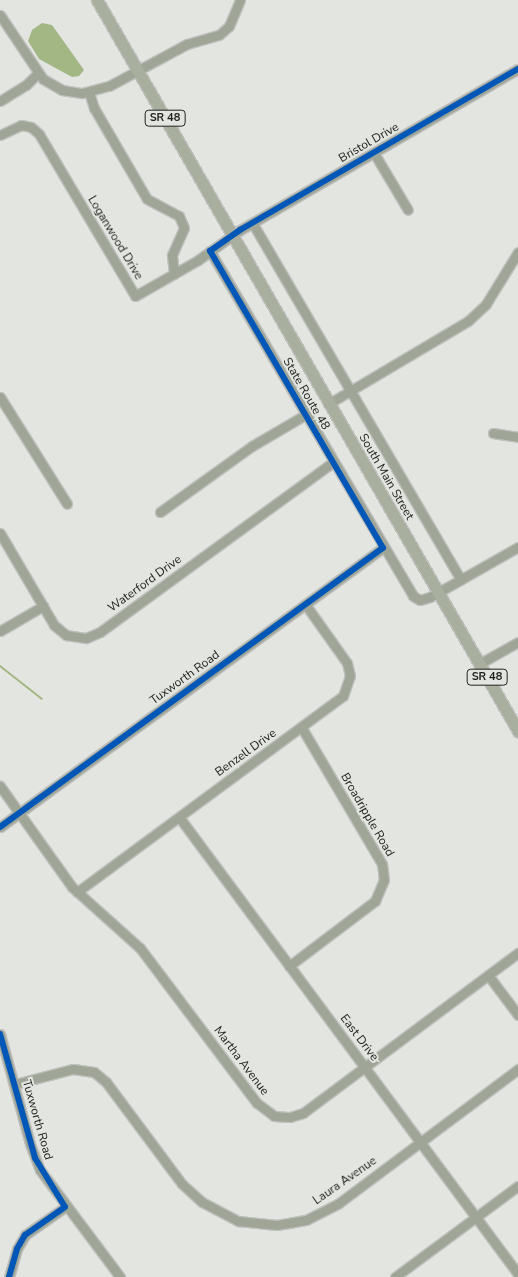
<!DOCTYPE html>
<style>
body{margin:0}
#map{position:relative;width:518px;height:1277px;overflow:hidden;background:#e3e5e1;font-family:"Nunito Sans",sans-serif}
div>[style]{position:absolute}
.water>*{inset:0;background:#a3b785}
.stream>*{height:2px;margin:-1px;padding:0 1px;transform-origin:1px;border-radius:1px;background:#a3b785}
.roads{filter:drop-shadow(1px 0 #c0c1bf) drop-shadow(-1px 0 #c0c1bf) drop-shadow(0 1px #c0c1bf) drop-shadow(0 -1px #c0c1bf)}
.minor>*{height:9px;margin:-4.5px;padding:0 4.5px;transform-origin:4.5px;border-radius:4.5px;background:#a0a697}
.major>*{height:11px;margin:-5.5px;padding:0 5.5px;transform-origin:5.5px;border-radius:5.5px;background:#a9af9f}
.cycleway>*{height:6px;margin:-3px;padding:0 3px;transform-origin:3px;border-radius:3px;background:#0057b8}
span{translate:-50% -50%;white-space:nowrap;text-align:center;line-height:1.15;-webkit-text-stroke:4px #e3e6e0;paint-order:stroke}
.shield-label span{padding:1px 4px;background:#e3e6e0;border:1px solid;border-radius:4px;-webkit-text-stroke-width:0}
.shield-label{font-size:11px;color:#20211f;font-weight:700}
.street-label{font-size:12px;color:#20211f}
</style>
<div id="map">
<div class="water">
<div style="clip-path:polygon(42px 23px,52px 25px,84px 70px,79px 76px,72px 77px,39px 59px,28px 41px,32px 30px)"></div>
</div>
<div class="stream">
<div style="left:0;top:666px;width:53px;rotate:38.2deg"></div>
</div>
<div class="roads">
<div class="minor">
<div style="left:0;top:15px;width:77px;rotate:56.1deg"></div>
<div style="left:43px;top:79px;width:22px;rotate:30deg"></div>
<div style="left:62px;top:90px;width:20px;rotate:9deg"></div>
<div style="left:82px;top:93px;width:28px;rotate:-15deg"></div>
<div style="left:109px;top:86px;width:89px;rotate:-28.3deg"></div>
<div style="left:187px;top:44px;width:33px;rotate:-16deg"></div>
<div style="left:219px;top:35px;width:13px;rotate:-42deg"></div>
<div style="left:229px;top:26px;width:28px;rotate:-67deg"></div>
<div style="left:89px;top:92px;width:17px;rotate:73deg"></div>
<div style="left:94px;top:108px;width:105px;rotate:59.8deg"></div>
<div style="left:147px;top:199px;width:36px;rotate:28deg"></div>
<div style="left:179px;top:216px;width:13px;rotate:67deg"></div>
<div style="left:184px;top:228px;width:30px;rotate:114deg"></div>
<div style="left:172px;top:255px;width:19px;rotate:84deg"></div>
<div style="left:0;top:101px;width:31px;rotate:-32deg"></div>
<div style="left:26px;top:85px;width:16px;rotate:-45deg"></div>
<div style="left:0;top:135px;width:23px;rotate:-25deg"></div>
<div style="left:21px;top:125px;width:10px;rotate:11deg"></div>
<div style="left:31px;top:127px;width:11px;rotate:41deg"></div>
<div style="left:39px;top:134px;width:188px;rotate:59.3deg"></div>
<div style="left:135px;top:296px;width:73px;rotate:-29.7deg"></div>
<div style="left:198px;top:260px;width:52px;rotate:-35.5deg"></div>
<div style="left:240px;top:230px;width:321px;rotate:-30.1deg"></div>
<div style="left:374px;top:153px;width:66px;rotate:59.2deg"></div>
<div style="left:253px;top:224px;width:412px;rotate:59.7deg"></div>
<div style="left:210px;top:251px;width:400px;rotate:59.5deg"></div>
<div style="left:413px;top:596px;width:8px;rotate:30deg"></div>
<div style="left:420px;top:600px;width:10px;rotate:-17deg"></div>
<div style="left:430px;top:597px;width:101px;rotate:-29.6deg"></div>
<div style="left:0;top:397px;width:126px;rotate:57.9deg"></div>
<div style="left:328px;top:404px;width:163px;rotate:-30.7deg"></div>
<div style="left:468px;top:321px;width:25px;rotate:-43deg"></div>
<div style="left:486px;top:304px;width:61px;rotate:-58.4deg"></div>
<div style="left:493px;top:433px;width:25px;rotate:9deg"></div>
<div style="left:160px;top:512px;width:113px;rotate:-35.7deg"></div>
<div style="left:252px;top:446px;width:61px;rotate:-30.3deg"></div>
<div style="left:0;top:533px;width:107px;rotate:59.6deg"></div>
<div style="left:54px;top:625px;width:16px;rotate:40deg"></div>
<div style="left:66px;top:635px;width:20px;rotate:9deg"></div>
<div style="left:86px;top:638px;width:15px;rotate:-23deg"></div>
<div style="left:100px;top:632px;width:288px;rotate:-36.1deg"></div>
<div style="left:0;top:631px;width:50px;rotate:-30.2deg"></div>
<div style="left:479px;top:664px;width:45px;rotate:-29.4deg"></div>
<div style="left:0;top:786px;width:124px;rotate:54.5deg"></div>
<div style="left:72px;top:887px;width:91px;rotate:41.9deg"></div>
<div style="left:140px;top:948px;width:194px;rotate:53deg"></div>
<div style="left:257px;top:1103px;width:21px;rotate:37deg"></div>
<div style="left:274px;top:1116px;width:16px;rotate:4deg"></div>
<div style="left:290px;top:1117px;width:14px;rotate:-17deg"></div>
<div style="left:303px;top:1113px;width:268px;rotate:-36.7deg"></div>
<div style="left:179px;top:817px;width:569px;rotate:53.43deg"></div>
<div style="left:0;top:827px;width:474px;rotate:-36.1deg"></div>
<div style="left:77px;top:892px;width:330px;rotate:-36.4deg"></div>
<div style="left:343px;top:696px;width:21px;rotate:-71deg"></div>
<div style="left:350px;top:676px;width:13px;rotate:-103deg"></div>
<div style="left:347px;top:663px;width:72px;rotate:-125.4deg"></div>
<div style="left:289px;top:966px;width:108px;rotate:-37.1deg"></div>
<div style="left:375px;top:901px;width:23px;rotate:-67deg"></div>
<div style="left:384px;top:880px;width:16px;rotate:-97deg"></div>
<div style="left:382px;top:864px;width:158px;rotate:-120.5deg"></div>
<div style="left:488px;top:975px;width:50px;rotate:53.1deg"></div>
<div style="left:0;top:1034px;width:114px;rotate:74.7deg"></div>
<div style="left:30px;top:1144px;width:28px;rotate:69deg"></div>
<div style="left:40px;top:1170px;width:134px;rotate:53.2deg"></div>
<div style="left:15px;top:1084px;width:60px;rotate:-14.5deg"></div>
<div style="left:73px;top:1069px;width:21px;rotate:8deg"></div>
<div style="left:94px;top:1072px;width:16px;rotate:40deg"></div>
<div style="left:106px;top:1082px;width:127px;rotate:53.3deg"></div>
<div style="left:182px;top:1184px;width:27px;rotate:42deg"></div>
<div style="left:202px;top:1202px;width:41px;rotate:27.8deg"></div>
<div style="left:238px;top:1221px;width:39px;rotate:6deg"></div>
<div style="left:277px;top:1225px;width:29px;rotate:-10deg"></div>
<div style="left:306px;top:1220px;width:37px;rotate:-27deg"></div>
<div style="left:339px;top:1203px;width:224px;rotate:-36.8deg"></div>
<div style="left:9px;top:1277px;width:29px;rotate:-74deg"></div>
<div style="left:17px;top:1249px;width:16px;rotate:-60deg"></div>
<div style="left:25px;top:1235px;width:49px;rotate:-35deg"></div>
<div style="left:395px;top:1277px;width:153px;rotate:-36.5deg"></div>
</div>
<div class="major">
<div style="left:97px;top:0;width:844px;rotate:60.06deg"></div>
</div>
</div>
<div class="cycleway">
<div style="left:0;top:827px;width:474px;rotate:-36.1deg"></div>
<div style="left:383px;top:548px;width:344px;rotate:-120.2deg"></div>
<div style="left:210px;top:251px;width:37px;rotate:-35deg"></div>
<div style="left:240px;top:230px;width:321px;rotate:-30.1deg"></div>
<div style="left:0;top:1034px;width:129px;rotate:74.2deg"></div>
<div style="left:35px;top:1158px;width:57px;rotate:58.5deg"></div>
<div style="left:65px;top:1207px;width:49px;rotate:145deg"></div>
<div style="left:25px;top:1235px;width:16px;rotate:120deg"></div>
<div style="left:17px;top:1249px;width:29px;rotate:106deg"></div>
</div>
<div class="shield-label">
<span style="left:165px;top:118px">SR 48</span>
<span style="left:487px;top:677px">SR 48</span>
</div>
<div class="street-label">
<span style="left:369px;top:143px;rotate:-30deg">Bristol Drive</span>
<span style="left:115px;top:238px;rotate:59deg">Loganwood Drive</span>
<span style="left:306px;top:394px;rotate:60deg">State Route 48</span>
<span style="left:386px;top:477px;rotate:60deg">South Main Street</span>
<span style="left:145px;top:584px;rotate:-36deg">Waterford Drive</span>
<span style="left:185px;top:678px;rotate:-36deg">Tuxworth Road</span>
<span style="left:246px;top:753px;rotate:-36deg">Benzell Drive</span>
<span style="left:367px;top:815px;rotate:60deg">Broadripple Road</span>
<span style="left:359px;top:1038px;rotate:53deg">East Drive</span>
<span style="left:241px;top:1061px;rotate:53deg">Martha Avenue</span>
<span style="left:37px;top:1120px;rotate:74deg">Tuxworth Road</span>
<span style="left:345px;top:1181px;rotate:-35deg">Laura Avenue</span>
</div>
</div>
